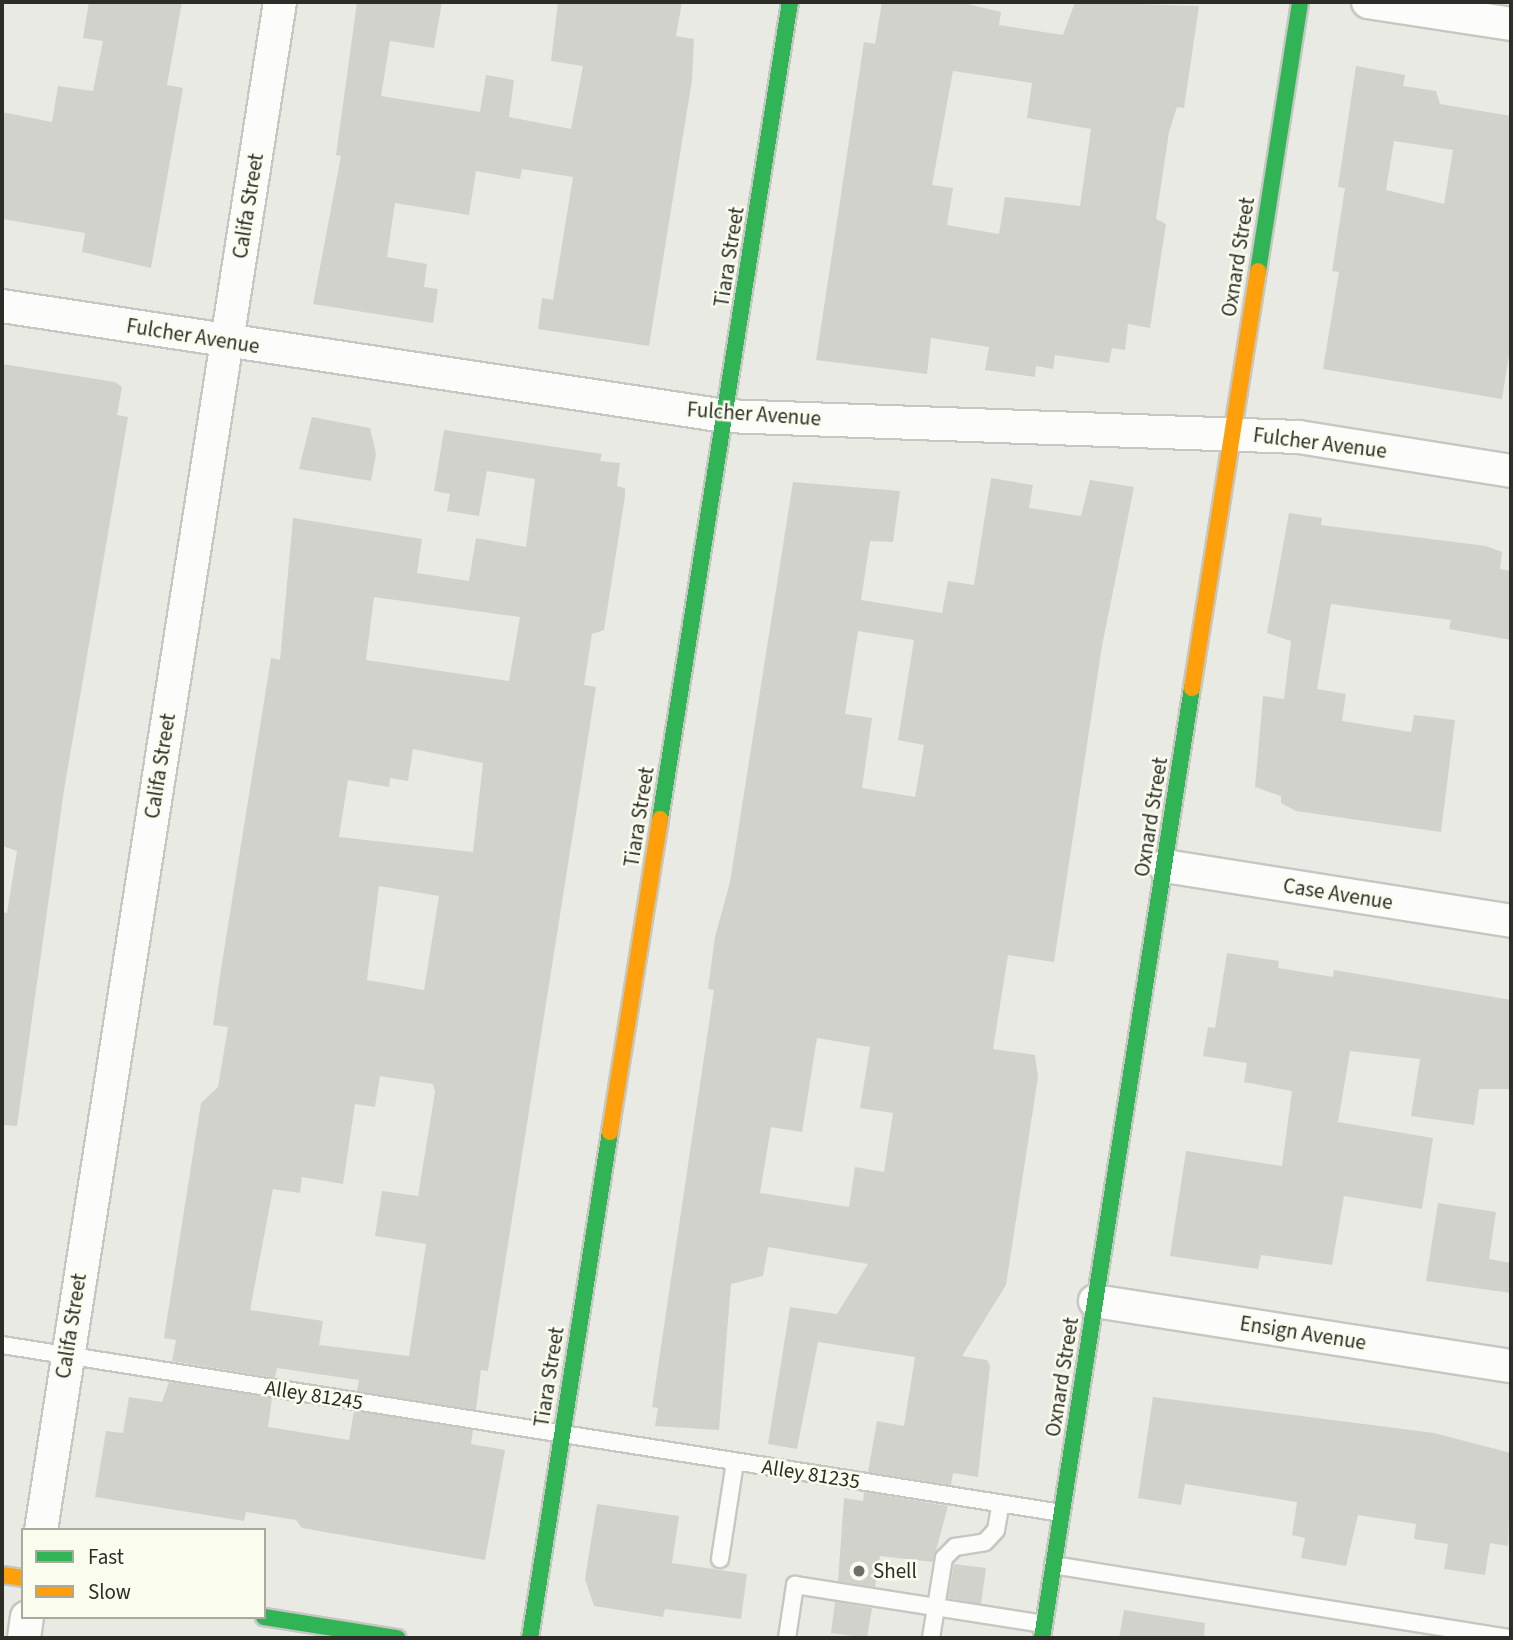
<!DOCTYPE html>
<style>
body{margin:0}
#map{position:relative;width:1513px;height:1640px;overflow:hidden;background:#eaeae4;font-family:"Source Sans 3",sans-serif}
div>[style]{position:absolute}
.building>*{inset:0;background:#d2d2cd}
.roads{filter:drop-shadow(2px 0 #c7c7c2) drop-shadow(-2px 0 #c7c7c2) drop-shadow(0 2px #c7c7c2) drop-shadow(0 -2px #c7c7c2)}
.lane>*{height:16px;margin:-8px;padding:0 8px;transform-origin:8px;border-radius:8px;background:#fcfcfb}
.street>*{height:32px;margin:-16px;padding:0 16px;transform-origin:16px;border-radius:16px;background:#fcfcfb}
.fast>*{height:16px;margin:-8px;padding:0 8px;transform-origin:8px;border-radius:8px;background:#30b455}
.slow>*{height:16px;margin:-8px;padding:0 8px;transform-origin:8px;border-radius:8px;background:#ff9f0a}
.dots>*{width:19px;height:19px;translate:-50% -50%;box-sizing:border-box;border:4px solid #fafcee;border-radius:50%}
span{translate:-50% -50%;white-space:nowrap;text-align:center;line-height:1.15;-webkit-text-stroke:5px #fafcee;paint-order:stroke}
.street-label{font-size:21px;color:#2d2d28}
.poi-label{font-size:21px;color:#2d2d28}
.left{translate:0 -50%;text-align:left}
.frame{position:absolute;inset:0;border:4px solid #2d2d28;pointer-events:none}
.legend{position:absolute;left:21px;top:1528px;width:245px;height:91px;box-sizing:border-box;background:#fafcee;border:2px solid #a8a99f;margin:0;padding:9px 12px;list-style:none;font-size:21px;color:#2d2d28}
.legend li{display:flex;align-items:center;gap:14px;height:35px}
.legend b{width:35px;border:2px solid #a8a99f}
</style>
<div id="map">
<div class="building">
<div style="clip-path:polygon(89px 2px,182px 2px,167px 85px,183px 88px,151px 268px,82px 252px,85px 233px,2px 219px,2px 112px,52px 122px,58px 86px,93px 91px,103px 41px,83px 38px)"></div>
<div style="clip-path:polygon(357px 2px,442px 2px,434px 48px,390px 41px,381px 96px,480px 112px,486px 75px,514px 80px,509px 117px,571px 129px,583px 66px,551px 61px,558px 2px,682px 2px,676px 36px,694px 39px,692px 80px,649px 346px,538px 329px,542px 298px,553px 300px,573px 177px,522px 169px,520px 179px,476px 171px,469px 215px,395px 203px,387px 257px,427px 264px,424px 287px,438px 289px,433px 323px,313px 304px,341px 156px,336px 155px)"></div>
<div style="clip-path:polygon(evenodd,882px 2px,959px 2px,1001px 12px,999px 25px,1063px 35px,1075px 2px,1199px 6px,1184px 108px,1177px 107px,1169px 132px,1156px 219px,1166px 224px,1150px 328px,1128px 324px,1125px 350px,1112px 348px,1109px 363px,1055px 355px,1053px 369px,1036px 366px,1035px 377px,985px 370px,989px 347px,931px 338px,927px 374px,816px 360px,864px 42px,875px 44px,882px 2px,953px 71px,1032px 83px,1027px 118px,1091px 129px,1080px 206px,1005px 197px,999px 234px,947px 225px,953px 188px,932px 185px,953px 71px)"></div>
<div style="clip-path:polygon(evenodd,1356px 66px,1405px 75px,1403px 86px,1436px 91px,1440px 104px,1511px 116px,1511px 343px,1502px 399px,1323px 369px,1339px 272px,1332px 271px,1345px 188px,1338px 187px,1356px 66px,1394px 141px,1453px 150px,1444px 204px,1386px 190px,1394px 141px)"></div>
<div style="clip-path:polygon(2px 364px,115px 382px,122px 387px,117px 415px,128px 417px,64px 790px,17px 1126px,2px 1125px,2px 912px,7px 913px,17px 851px,2px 846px)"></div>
<div style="clip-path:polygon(312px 417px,370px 428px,376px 454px,371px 481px,299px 469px)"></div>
<div style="clip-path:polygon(evenodd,444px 430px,602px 454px,600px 461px,620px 463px,617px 486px,625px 488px,625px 496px,604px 630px,592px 634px,584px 685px,596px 687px,488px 1371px,481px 1370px,476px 1410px,357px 1391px,359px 1380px,277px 1368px,275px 1378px,172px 1361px,176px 1340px,164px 1338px,201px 1103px,218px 1087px,228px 1027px,213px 1025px,221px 969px,271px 658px,280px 660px,293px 518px,422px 539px,417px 573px,469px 581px,476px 538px,526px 547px,535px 479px,487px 471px,479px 516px,447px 511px,450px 494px,434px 491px,444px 430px,374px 597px,520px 617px,509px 681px,366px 660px,374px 597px,444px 430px,413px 749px,483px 763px,473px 852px,339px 837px,348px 780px,389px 787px,390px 778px,408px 781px,413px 749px,444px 430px,379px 886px,439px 896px,424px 990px,367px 980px,379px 886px,444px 430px,380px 1076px,433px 1084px,435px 1092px,418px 1196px,382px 1191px,375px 1236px,426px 1244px,409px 1356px,319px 1345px,323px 1321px,250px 1310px,273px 1189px,300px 1193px,302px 1177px,343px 1184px,355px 1104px,375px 1107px,380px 1076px)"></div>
<div style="clip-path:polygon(evenodd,991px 478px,1033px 485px,1029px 508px,1081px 516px,1090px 480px,1134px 487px,1102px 646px,1054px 962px,1008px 955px,993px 1049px,1035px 1055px,1038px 1077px,1006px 1285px,962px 1356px,987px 1360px,990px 1366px,978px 1477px,953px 1473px,951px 1485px,868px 1472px,877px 1421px,904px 1426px,915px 1357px,818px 1342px,797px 1449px,768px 1444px,790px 1307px,837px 1314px,868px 1264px,768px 1247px,763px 1276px,731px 1284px,719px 1430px,655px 1426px,658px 1408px,652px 1407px,714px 990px,708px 989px,715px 937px,730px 882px,793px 482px,900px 491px,893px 542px,870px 541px,861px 600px,942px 613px,948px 581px,974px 585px,991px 478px,858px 631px,914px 640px,898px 740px,924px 745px,915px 797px,862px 788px,872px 718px,845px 714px,858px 631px,991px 478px,817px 1038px,870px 1047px,860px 1108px,893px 1113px,884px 1172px,855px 1167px,849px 1207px,760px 1193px,771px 1127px,802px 1132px,817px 1038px)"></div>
<div style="clip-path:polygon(1289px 513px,1322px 518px,1321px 525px,1486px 546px,1502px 552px,1500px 569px,1511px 571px,1511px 640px,1449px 629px,1451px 620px,1331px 604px,1317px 689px,1346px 694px,1342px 721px,1411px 732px,1414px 715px,1455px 720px,1441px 832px,1296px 811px,1281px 803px,1281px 796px,1255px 787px,1263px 696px,1284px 699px,1291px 641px,1267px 633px)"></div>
<div style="clip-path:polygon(1227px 953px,1279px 961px,1278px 968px,1333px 977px,1334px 970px,1511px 1000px,1511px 1089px,1479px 1089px,1474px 1125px,1411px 1116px,1420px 1059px,1350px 1051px,1338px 1122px,1433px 1138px,1422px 1209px,1344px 1196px,1332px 1265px,1261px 1255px,1258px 1269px,1170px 1256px,1186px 1151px,1282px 1166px,1292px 1091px,1244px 1082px,1247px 1063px,1203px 1056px,1208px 1027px,1215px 1028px)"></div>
<div style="clip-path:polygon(1438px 1203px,1496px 1212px,1489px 1259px,1511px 1263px,1511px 1293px,1426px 1281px)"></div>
<div style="clip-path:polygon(169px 1382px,272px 1398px,268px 1427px,349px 1440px,354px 1411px,473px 1430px,471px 1444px,505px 1450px,485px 1560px,302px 1528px,296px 1520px,246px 1512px,244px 1521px,95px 1497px,106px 1431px,123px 1433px,129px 1397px,162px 1402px)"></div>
<div style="clip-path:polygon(1153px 1397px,1434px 1433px,1511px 1453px,1508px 1546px,1490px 1543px,1485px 1575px,1444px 1569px,1448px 1544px,1414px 1539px,1416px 1524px,1358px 1515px,1346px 1566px,1301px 1558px,1305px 1538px,1292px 1535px,1297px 1502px,1185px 1484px,1181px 1505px,1138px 1498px)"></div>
<div style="clip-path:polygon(864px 1492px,948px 1506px,933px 1562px,880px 1556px,875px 1587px,838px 1581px,844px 1498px,863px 1501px)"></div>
<div style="clip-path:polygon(597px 1504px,679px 1516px,672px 1563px,747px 1574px,741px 1619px,665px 1609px,663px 1617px,594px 1606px,585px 1579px)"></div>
<div style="clip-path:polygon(954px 1564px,986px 1568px,981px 1604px,948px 1598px)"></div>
<div style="clip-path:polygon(835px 1602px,872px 1608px,867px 1638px,831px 1633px)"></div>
<div style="clip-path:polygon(1124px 1610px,1205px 1623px,1204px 1638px,1119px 1638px)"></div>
</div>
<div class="roads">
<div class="lane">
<div style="left:2px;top:1345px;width:1072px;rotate:9.01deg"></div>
<div style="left:720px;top:1559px;width:98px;rotate:-81.2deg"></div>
<div style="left:1053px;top:1565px;width:461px;rotate:9.1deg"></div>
<div style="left:787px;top:1638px;width:54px;rotate:-81.4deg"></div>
<div style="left:795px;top:1585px;width:252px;rotate:8.9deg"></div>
<div style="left:931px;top:1638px;width:81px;rotate:-80.8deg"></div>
<div style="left:944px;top:1558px;width:16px;rotate:-45deg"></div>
<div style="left:955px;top:1547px;width:30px;rotate:-9deg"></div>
<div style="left:985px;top:1542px;width:16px;rotate:-47deg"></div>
<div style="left:996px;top:1530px;width:27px;rotate:-80deg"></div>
</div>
<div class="street">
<div style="left:1368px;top:2px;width:145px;rotate:8.7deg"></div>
<div style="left:2px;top:306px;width:731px;rotate:8.65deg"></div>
<div style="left:725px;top:416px;width:574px;rotate:2.1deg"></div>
<div style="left:1299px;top:437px;width:215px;rotate:9.1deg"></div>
<div style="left:1165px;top:866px;width:350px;rotate:9deg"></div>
<div style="left:1095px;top:1301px;width:421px;rotate:8.9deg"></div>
<div style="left:41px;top:1530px;width:1547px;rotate:-81.11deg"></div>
<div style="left:24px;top:1638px;width:21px;rotate:-82deg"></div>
</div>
<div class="fast">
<div style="left:1258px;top:271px;width:272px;rotate:-81.1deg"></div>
<div style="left:660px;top:819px;width:827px;rotate:-80.96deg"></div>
<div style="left:264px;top:1617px;width:135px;rotate:9deg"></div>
<div style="left:530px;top:1638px;width:512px;rotate:-81.02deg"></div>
<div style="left:1042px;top:1638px;width:962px;rotate:-81.03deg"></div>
</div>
<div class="slow">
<div style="left:1192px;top:688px;width:422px;rotate:-81deg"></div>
<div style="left:610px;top:1132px;width:317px;rotate:-80.9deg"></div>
<div style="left:2px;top:1575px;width:21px;rotate:8deg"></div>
</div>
</div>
<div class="dots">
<div style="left:859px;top:1571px;background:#6f6f6a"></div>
</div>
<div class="street-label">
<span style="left:248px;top:206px;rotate:-81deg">Califa Street</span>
<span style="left:729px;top:257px;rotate:-81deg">Tiara Street</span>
<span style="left:1238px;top:257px;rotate:-81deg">Oxnard Street</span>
<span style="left:193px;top:336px;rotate:9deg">Fulcher Avenue</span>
<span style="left:754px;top:414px;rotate:4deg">Fulcher Avenue</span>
<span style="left:1320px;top:443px;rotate:7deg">Fulcher Avenue</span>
<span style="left:160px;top:766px;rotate:-81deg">Califa Street</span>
<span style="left:639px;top:817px;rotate:-81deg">Tiara Street</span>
<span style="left:1151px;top:817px;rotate:-81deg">Oxnard Street</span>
<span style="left:1338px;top:894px;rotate:9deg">Case Avenue</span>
<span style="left:71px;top:1326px;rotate:-81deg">Califa Street</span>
<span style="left:1303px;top:1333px;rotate:9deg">Ensign Avenue</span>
<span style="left:549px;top:1377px;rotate:-81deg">Tiara Street</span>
<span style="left:1062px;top:1377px;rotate:-81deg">Oxnard Street</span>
<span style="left:314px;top:1395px;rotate:9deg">Alley 81245</span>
<span style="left:811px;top:1474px;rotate:9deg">Alley 81235</span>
</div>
<div class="poi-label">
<span class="left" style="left:873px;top:1571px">Shell</span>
</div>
<div class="frame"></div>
<ul class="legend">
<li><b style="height:9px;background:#30b455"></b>Fast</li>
<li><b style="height:9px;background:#ff9f0a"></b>Slow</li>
</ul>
</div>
